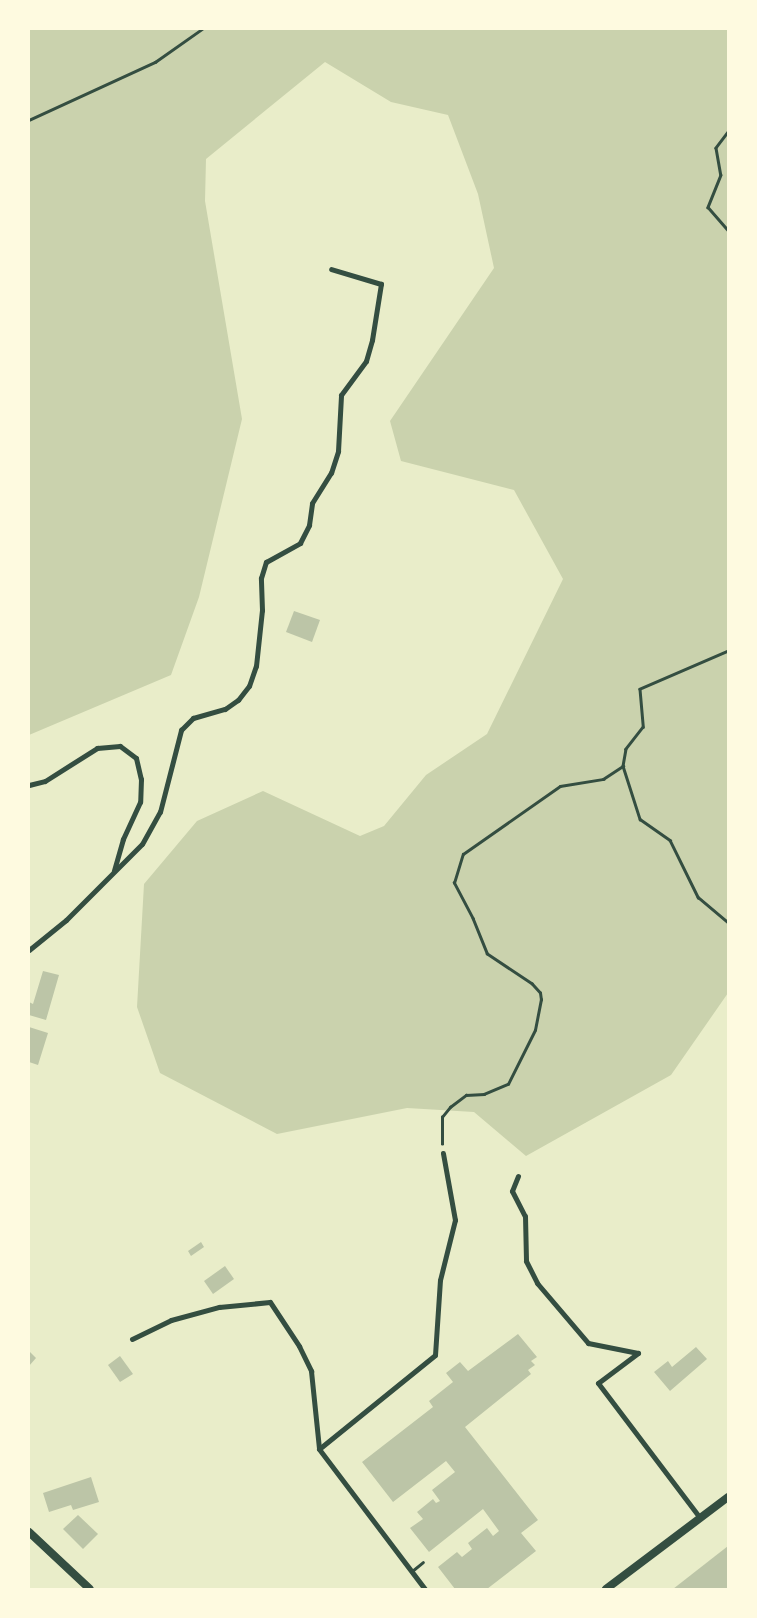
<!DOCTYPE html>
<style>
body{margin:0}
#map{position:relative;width:757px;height:1618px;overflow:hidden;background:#e9edc9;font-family:Roboto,sans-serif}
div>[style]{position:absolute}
.green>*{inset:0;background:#cad2ad}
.building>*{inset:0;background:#bcc5a7}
.path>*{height:2.5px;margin:-1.25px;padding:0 1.25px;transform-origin:1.25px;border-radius:1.25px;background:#344e41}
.service>*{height:3px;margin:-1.5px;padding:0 1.5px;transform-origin:1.5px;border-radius:1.5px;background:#344e41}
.minor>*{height:5px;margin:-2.5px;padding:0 2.5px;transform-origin:2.5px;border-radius:2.5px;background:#344e41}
.tertiary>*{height:8px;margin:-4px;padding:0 4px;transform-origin:4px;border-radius:4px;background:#344e41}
span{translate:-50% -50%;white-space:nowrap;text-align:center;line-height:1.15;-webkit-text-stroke:5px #fefae0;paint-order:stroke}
.frame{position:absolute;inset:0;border:30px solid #fefae0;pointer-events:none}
</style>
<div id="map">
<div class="green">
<div style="clip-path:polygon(29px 29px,728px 29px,728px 993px,671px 1075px,526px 1156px,474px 1112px,407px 1108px,277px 1134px,160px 1073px,137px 1007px,144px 884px,197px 821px,263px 791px,360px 836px,384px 826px,426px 775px,487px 734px,563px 579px,514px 490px,401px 461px,390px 421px,494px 268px,478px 194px,448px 115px,391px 102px,325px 62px,206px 159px,205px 201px,242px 419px,199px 597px,171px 675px,29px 735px)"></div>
</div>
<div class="building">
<div style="clip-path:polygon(294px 611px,320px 620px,312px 642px,286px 632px)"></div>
<div style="clip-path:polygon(43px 971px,59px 975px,46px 1020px,29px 1015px,29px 1002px,33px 1004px)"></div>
<div style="clip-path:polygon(29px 1027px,48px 1033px,38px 1065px,29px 1062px)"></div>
<div style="clip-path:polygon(201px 1242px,204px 1247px,191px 1256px,188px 1251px)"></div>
<div style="clip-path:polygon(225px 1266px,234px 1279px,213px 1294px,204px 1281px)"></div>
<div style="clip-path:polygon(518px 1334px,537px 1357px,531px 1361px,535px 1365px,528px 1370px,531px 1374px,465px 1427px,538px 1520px,521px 1533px,536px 1551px,487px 1589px,455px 1589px,438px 1567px,457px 1552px,462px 1557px,472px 1549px,468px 1543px,487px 1528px,493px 1536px,499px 1531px,483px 1509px,429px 1552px,410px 1528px,423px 1519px,417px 1512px,433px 1499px,436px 1503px,440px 1501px,432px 1490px,455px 1472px,446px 1461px,393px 1502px,362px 1462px,433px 1407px,429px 1401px,453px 1382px,446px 1373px,460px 1362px,468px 1371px)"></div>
<div style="clip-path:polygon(696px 1347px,707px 1359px,670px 1391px,654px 1372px,668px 1361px,672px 1367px)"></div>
<div style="clip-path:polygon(29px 1351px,36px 1358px,29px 1366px)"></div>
<div style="clip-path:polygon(120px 1356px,133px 1374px,120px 1382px,108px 1365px)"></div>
<div style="clip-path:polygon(91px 1477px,99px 1502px,73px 1510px,71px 1505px,49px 1512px,43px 1493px)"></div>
<div style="clip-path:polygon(78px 1515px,98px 1534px,83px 1549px,63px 1529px)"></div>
<div style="clip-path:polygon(728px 1546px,728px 1589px,673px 1589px)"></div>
</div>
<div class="path">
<div style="left:29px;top:120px;width:139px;rotate:-24.7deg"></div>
<div style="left:155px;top:62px;width:57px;rotate:-35.1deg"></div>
<div style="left:728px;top:132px;width:20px;rotate:127deg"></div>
<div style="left:716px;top:148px;width:27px;rotate:80deg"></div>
<div style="left:721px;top:175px;width:35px;rotate:112deg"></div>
<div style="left:708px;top:207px;width:30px;rotate:49deg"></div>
<div style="left:728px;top:651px;width:96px;rotate:156.6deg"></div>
<div style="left:640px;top:689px;width:38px;rotate:85deg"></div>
<div style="left:643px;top:727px;width:28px;rotate:128deg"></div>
<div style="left:626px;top:749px;width:17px;rotate:100deg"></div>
<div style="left:623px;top:766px;width:56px;rotate:72.2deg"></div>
<div style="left:640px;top:819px;width:37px;rotate:35deg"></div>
<div style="left:670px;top:840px;width:64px;rotate:63.8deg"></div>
<div style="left:698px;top:897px;width:39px;rotate:40deg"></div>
<div style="left:442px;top:1144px;width:27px;rotate:-90deg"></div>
<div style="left:442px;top:1117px;width:13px;rotate:-51deg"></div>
<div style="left:450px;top:1107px;width:20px;rotate:-37deg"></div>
<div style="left:466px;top:1095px;width:18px;rotate:-3deg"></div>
<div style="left:484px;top:1094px;width:26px;rotate:-23deg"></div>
<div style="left:508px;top:1084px;width:60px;rotate:-63.4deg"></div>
<div style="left:535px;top:1030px;width:31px;rotate:-79deg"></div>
<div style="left:541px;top:1000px;width:7px;rotate:-98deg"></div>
<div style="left:540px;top:993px;width:12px;rotate:-132deg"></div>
<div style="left:532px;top:984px;width:54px;rotate:-146.3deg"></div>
<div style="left:487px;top:954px;width:38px;rotate:-112deg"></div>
<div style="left:473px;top:919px;width:41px;rotate:-117.8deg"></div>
<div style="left:454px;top:883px;width:30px;rotate:-73deg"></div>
<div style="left:463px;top:854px;width:118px;rotate:-35deg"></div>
<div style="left:560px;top:786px;width:44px;rotate:-9.2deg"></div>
<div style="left:603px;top:779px;width:24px;rotate:-33deg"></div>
</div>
<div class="service">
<div style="left:412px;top:1571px;width:14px;rotate:-39deg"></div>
</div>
<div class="minor">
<div style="left:29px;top:785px;width:16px;rotate:-14deg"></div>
<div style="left:45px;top:781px;width:62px;rotate:-32.4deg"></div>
<div style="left:97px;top:748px;width:23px;rotate:-5deg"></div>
<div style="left:120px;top:746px;width:20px;rotate:37deg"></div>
<div style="left:136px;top:758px;width:22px;rotate:77deg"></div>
<div style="left:141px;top:779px;width:23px;rotate:92deg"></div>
<div style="left:140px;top:802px;width:41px;rotate:114.7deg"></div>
<div style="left:123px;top:839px;width:33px;rotate:106deg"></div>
<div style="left:29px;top:950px;width:48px;rotate:-39deg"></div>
<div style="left:66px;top:920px;width:107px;rotate:-45deg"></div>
<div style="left:142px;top:844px;width:37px;rotate:-61deg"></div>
<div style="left:160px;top:812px;width:85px;rotate:-75.6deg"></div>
<div style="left:181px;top:730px;width:17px;rotate:-45deg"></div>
<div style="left:193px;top:718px;width:33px;rotate:-16deg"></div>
<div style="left:225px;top:709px;width:16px;rotate:-35deg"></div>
<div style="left:238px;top:700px;width:18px;rotate:-52deg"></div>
<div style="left:249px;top:686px;width:21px;rotate:-71deg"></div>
<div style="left:256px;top:666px;width:56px;rotate:-83.9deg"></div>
<div style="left:262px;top:610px;width:32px;rotate:-92deg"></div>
<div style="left:261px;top:578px;width:17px;rotate:-73deg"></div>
<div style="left:266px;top:562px;width:39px;rotate:-29deg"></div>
<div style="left:300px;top:543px;width:20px;rotate:-63deg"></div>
<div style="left:309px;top:525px;width:22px;rotate:-82deg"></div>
<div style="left:312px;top:503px;width:36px;rotate:-58deg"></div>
<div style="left:331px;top:473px;width:23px;rotate:-72deg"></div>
<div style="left:338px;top:451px;width:56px;rotate:-86.9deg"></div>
<div style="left:341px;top:395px;width:42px;rotate:-53.7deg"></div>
<div style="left:366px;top:361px;width:22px;rotate:-74deg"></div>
<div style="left:372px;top:340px;width:57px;rotate:-80.9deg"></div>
<div style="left:381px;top:284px;width:52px;rotate:-163.3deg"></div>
<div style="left:518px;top:1176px;width:16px;rotate:112deg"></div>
<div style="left:512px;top:1191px;width:28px;rotate:63deg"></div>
<div style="left:525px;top:1216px;width:45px;rotate:88.7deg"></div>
<div style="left:526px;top:1261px;width:25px;rotate:63deg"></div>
<div style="left:537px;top:1283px;width:79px;rotate:49.6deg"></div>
<div style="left:588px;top:1343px;width:51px;rotate:11.3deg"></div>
<div style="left:132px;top:1339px;width:43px;rotate:-26deg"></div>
<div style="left:171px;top:1320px;width:50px;rotate:-15.2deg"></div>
<div style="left:219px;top:1307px;width:51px;rotate:-5.6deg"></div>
<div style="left:270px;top:1302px;width:53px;rotate:56.6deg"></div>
<div style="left:299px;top:1346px;width:28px;rotate:64deg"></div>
<div style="left:311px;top:1371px;width:78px;rotate:84.1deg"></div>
<div style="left:319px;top:1449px;width:176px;rotate:52.9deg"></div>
<div style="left:638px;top:1353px;width:50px;rotate:143.1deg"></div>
<div style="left:598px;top:1383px;width:169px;rotate:52.9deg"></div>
<div style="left:319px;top:1449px;width:149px;rotate:-39deg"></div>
<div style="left:435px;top:1355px;width:75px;rotate:-86.2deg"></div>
<div style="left:440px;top:1280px;width:62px;rotate:-76deg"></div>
<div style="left:455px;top:1220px;width:68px;rotate:-100.2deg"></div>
</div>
<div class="tertiary">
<div style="left:29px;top:1532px;width:83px;rotate:43.1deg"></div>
<div style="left:606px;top:1589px;width:153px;rotate:-37deg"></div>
</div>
<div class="frame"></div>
</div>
